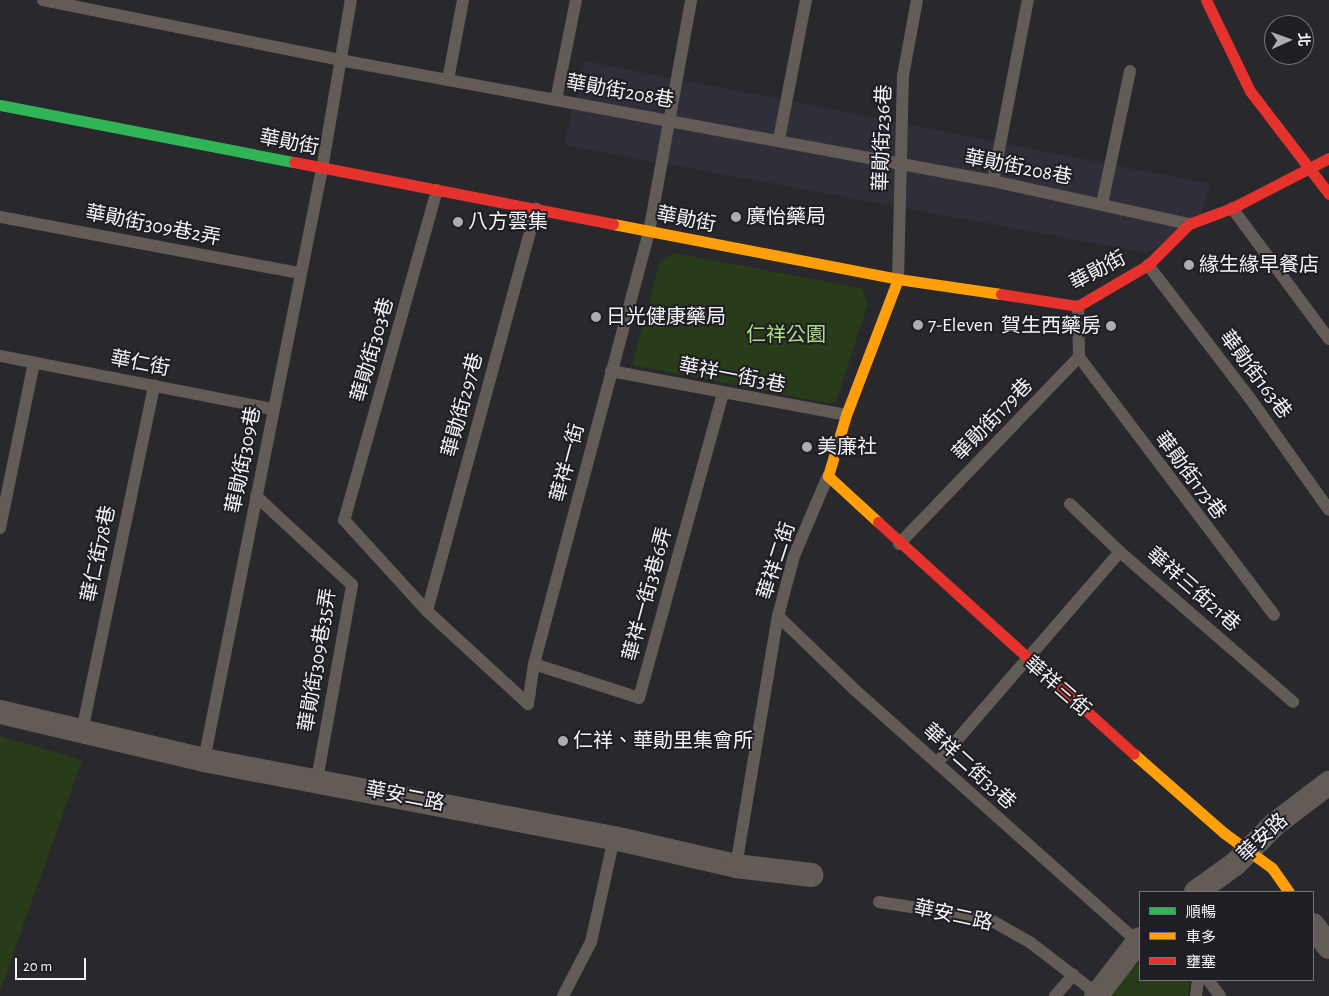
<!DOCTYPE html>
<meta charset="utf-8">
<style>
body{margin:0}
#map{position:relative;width:1329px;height:996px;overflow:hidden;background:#29282c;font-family:"Alegreya Sans","Noto Sans TC",sans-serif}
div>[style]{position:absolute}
.built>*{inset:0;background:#302e39}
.green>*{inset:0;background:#293c19}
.lane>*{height:12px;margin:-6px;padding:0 6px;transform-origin:6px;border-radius:6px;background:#635c56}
.street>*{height:24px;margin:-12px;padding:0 12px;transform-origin:12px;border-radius:12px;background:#635c56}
.fast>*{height:11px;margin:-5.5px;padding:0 5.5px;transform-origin:5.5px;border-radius:5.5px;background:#30b455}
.slow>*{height:11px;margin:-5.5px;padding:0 5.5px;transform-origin:5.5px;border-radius:5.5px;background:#ff9f0a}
.jam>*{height:11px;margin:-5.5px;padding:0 5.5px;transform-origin:5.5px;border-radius:5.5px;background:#e5322d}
.dots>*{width:14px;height:14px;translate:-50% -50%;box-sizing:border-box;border:2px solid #1e1e24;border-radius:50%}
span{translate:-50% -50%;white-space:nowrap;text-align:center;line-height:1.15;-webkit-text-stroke:4px #1e1e24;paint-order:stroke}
.street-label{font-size:20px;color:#f4f4f8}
.poi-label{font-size:20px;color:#f4f4f8}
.left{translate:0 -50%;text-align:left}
.right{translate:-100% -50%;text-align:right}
.park-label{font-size:20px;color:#acde85}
.legend{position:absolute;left:1139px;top:891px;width:175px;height:90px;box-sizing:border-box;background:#1e1e24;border:1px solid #747479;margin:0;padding:6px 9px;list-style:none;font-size:15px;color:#f4f4f8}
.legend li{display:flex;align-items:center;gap:10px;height:25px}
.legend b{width:25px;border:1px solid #747479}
.north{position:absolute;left:1264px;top:15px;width:50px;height:50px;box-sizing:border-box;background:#1e1e24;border:1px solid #747479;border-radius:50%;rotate:88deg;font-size:14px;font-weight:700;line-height:20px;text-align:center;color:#f4f4f8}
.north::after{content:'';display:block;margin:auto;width:18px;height:22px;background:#adadb1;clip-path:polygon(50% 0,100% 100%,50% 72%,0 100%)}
.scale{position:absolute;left:15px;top:958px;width:71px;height:22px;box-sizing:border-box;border:2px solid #f4f4f8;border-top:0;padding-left:6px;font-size:15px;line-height:18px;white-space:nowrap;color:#f4f4f8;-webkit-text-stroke:4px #1e1e24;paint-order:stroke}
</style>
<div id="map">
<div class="built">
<div style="clip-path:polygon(585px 61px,1210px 184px,1201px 217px,1148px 253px,564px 145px)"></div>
</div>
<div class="green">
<div style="clip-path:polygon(674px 253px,861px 288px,868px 304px,836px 402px,827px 403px,632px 365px,660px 261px)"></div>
<div style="clip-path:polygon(0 736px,82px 760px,0 991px)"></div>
<div style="clip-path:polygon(1140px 963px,1140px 980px,1189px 980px,1188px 996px,1108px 996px,1116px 980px)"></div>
</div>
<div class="lane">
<div style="left:43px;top:0;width:303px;rotate:11.4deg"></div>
<div style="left:340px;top:60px;width:664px;rotate:10.5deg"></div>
<div style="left:993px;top:181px;width:201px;rotate:12.4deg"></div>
<div style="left:448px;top:80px;width:81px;rotate:-79.4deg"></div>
<div style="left:556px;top:100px;width:102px;rotate:-78.7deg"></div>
<div style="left:779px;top:139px;width:142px;rotate:-79deg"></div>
<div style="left:993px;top:181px;width:184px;rotate:-79.1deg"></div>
<div style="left:437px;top:190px;width:343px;rotate:105.7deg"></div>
<div style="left:344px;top:520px;width:123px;rotate:47.6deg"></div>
<div style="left:427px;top:611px;width:137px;rotate:42.6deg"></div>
<div style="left:1102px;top:204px;width:136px;rotate:-78.1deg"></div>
<div style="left:1232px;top:208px;width:163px;rotate:53.5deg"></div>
<div style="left:0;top:217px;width:304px;rotate:10.6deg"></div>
<div style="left:1148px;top:265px;width:166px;rotate:52.6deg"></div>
<div style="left:1249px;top:397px;width:138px;rotate:54.7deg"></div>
<div style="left:898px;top:279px;width:203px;rotate:-88.6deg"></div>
<div style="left:903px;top:76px;width:77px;rotate:-79.6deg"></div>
<div style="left:0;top:356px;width:278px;rotate:11deg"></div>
<div style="left:1079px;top:357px;width:323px;rotate:52.9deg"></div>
<div style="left:611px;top:371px;width:239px;rotate:10.6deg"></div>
<div style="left:256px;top:496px;width:131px;rotate:42.8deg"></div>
<div style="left:352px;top:585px;width:198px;rotate:100.2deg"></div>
<div style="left:1070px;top:504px;width:69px;rotate:43.8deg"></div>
<div style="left:1120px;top:552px;width:229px;rotate:40.9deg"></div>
<div style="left:0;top:528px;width:169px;rotate:-78.4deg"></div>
<div style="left:899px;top:544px;width:260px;rotate:-46.1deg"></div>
<div style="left:1079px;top:357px;width:51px;rotate:-91.1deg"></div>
<div style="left:427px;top:611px;width:417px;rotate:-74.8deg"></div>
<div style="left:778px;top:616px;width:107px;rotate:43.9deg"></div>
<div style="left:855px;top:690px;width:379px;rotate:41.7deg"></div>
<div style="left:534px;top:664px;width:110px;rotate:17.9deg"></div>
<div style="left:639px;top:698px;width:315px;rotate:-74.6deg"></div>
<div style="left:528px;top:704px;width:40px;rotate:-81.5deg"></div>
<div style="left:534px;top:664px;width:447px;rotate:-75.1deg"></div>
<div style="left:649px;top:232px;width:236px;rotate:-79.7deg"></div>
<div style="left:82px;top:731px;width:353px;rotate:-78.2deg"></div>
<div style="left:204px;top:760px;width:603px;rotate:-78.71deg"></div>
<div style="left:322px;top:169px;width:171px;rotate:-80.3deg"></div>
<div style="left:937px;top:763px;width:279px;rotate:-49.1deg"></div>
<div style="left:736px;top:866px;width:254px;rotate:-80.5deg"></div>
<div style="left:778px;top:616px;width:62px;rotate:-75.1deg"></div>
<div style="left:794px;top:556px;width:87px;rotate:-67deg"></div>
<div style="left:879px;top:902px;width:111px;rotate:8.8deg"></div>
<div style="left:989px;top:919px;width:48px;rotate:29.7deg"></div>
<div style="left:1031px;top:943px;width:82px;rotate:37.6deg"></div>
<div style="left:1208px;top:980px;width:20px;rotate:53deg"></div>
<div style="left:563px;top:996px;width:61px;rotate:-62.6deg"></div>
<div style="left:591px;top:942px;width:107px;rotate:-77.5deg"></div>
<div style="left:1055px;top:996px;width:28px;rotate:-49deg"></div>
<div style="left:1196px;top:996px;width:16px;rotate:-83deg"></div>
</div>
<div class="street">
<div style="left:0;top:712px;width:210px;rotate:13.2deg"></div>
<div style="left:204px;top:760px;width:417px;rotate:10.8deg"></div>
<div style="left:614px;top:838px;width:125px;rotate:12.9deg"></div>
<div style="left:736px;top:866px;width:76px;rotate:6.8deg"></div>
<div style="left:1196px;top:892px;width:48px;rotate:-35.7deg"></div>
<div style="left:1235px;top:864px;width:57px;rotate:-45deg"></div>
<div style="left:1275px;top:824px;width:68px;rotate:-37.2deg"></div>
<div style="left:1313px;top:925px;width:27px;rotate:54deg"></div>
<div style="left:1096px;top:996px;width:72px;rotate:-52.3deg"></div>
</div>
<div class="fast">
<div style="left:0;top:105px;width:299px;rotate:11deg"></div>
</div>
<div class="slow">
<div style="left:613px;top:224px;width:290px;rotate:10.9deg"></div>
<div style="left:898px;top:279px;width:104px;rotate:8.3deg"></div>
<div style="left:878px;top:522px;width:68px;rotate:-137.4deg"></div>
<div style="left:828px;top:476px;width:64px;rotate:-73.6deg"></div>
<div style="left:846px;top:415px;width:146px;rotate:-69.1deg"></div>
<div style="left:1134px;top:754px;width:120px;rotate:41.3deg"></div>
<div style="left:1224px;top:833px;width:59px;rotate:36.1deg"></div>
<div style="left:1272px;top:868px;width:29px;rotate:55deg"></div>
</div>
<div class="jam">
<div style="left:1206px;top:0;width:101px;rotate:64.2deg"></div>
<div style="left:1250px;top:91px;width:130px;rotate:52.5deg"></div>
<div style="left:294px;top:162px;width:325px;rotate:11deg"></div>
<div style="left:1001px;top:294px;width:78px;rotate:8.9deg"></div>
<div style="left:1078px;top:306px;width:81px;rotate:-30.4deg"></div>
<div style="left:1148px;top:265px;width:58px;rotate:-45deg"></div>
<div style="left:1189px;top:224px;width:46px;rotate:-20.4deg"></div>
<div style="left:1232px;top:208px;width:109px;rotate:-27.3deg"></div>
<div style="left:878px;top:522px;width:345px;rotate:42.2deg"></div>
</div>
<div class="dots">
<div style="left:736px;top:217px;background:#adadb1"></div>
<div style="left:458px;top:222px;background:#adadb1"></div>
<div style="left:1189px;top:265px;background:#adadb1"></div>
<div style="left:596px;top:317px;background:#adadb1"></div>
<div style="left:918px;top:325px;background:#adadb1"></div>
<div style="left:1111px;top:326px;background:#adadb1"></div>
<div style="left:807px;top:447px;background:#adadb1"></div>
<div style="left:563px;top:741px;background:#adadb1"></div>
</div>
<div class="street-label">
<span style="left:620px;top:92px;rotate:10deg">華勛街208巷</span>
<span style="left:883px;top:138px;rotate:-88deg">華勛街236巷</span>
<span style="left:289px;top:143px;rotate:11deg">華勛街</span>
<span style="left:1018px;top:168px;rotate:11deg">華勛街208巷</span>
<span style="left:686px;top:220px;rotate:11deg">華勛街</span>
<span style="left:153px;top:226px;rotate:11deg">華勛街309巷2弄</span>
<span style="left:1098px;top:271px;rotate:-28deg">華勛街</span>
<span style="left:373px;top:350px;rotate:-74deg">華勛街303巷</span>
<span style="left:140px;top:364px;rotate:11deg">華仁街</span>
<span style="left:1255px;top:375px;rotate:53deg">華勛街163巷</span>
<span style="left:732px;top:376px;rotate:11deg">華祥一街3巷</span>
<span style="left:463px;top:405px;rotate:-75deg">華勛街297巷</span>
<span style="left:993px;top:420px;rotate:-46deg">華勛街179巷</span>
<span style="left:244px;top:460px;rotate:-79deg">華勛街309巷</span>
<span style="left:568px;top:463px;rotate:-75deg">華祥一街</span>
<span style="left:1190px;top:476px;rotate:53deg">華勛街173巷</span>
<span style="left:99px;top:554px;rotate:-78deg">華仁街78巷</span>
<span style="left:777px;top:561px;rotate:-72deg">華祥二街</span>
<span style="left:1193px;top:590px;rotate:41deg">華祥三街21巷</span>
<span style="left:648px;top:594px;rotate:-75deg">華祥一街3巷6弄</span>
<span style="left:318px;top:660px;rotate:-81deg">華勛街309巷35弄</span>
<span style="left:1057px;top:687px;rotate:41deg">華祥三街</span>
<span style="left:969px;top:767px;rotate:42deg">華祥二街33巷</span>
<span style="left:405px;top:797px;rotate:11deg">華安二路</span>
<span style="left:1263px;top:838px;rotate:-43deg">華安路</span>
<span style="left:953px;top:916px;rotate:12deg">華安二路</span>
</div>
<div class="poi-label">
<span class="left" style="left:746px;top:217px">廣怡藥局</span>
<span class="left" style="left:468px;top:222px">八方雲集</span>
<span class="left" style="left:1199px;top:265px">緣生緣早餐店</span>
<span class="left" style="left:606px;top:317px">日光健康藥局</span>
<span class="left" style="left:928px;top:325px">7-Eleven</span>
<span class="right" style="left:1101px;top:326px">賀生西藥房</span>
<span class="left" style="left:817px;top:447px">美廉社</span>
<span class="left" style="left:573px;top:741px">仁祥、華勛里集會所</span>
</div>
<div class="park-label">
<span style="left:786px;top:335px">仁祥公園</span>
</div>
<ul class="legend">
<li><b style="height:6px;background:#30b455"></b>順暢</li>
<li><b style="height:6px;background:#ff9f0a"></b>車多</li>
<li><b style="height:6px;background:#e5322d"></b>壅塞</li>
</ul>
<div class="north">北</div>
<div class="scale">20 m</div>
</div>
